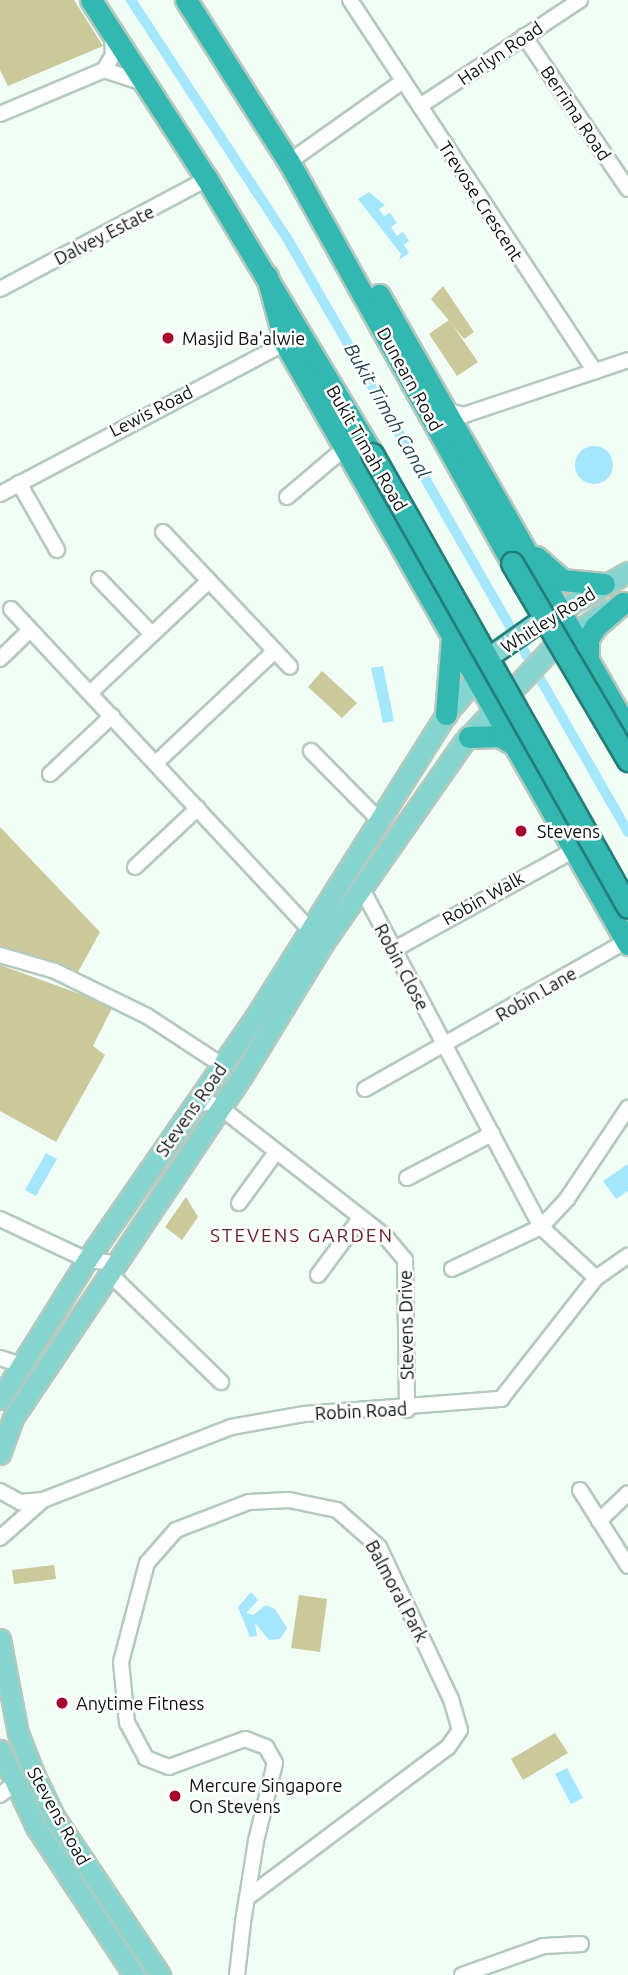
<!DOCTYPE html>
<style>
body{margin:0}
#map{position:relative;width:628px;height:1975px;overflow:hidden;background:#f0fef6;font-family:Ubuntu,sans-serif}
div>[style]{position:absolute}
.green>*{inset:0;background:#cbc899}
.water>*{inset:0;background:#a4e6fb}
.round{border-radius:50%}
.canal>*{height:10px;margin:-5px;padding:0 5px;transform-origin:5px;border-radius:5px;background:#a4e6fb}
.roads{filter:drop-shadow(2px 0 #b4c9be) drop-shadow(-2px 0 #b4c9be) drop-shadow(0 2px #b4c9be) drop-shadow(0 -2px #b4c9be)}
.minor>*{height:14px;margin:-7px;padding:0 7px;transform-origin:7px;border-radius:7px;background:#fff}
.major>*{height:19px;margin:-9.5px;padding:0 9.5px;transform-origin:9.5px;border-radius:9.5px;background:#84d4d0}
.highway>*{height:21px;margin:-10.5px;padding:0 10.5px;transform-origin:10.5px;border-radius:10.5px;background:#32b7b1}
.bridges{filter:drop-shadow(2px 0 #247d78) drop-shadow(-2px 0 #247d78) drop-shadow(0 2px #247d78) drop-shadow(0 -2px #247d78)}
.major-bridge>*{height:19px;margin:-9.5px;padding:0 9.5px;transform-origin:9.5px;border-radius:9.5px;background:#84d4d0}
.highway-bridge>*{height:21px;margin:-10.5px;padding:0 10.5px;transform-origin:10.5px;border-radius:10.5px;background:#32b7b1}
.dots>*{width:19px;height:19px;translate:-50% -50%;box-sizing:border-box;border:4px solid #fff;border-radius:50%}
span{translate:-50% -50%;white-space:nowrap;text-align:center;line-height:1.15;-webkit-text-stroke:5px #fff;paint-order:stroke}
.street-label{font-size:18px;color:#0b120f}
.poi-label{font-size:18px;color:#0b120f}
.left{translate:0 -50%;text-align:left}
.water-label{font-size:19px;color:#204753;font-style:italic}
.neighbourhood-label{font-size:19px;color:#69232a;letter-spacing:2px}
</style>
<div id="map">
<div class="green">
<div style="clip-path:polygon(0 0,74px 0,103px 46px,8px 86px,0 70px)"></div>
<div style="clip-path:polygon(443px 286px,474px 332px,464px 339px,431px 299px)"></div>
<div style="clip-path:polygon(449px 320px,478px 362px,457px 376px,429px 334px)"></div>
<div style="clip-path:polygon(322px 671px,357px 703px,342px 718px,308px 687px)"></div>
<div style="clip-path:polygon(0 827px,100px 932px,78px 972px,0 951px)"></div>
<div style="clip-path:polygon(0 965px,113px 1006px,93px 1046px,105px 1055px,56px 1142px,0 1111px)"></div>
<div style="clip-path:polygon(186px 1197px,198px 1217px,182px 1240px,165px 1227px)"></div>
<div style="clip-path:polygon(54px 1565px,56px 1579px,14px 1584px,12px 1570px)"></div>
<div style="clip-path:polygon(299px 1595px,327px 1599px,320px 1652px,291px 1648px)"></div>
<div style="clip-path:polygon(555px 1733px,568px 1753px,523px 1780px,511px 1759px)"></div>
</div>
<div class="water">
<div style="clip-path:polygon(369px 192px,385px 205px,379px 209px,384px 216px,390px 213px,397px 223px,391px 227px,397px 236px,403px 232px,409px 241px,404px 245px,409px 253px,399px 260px,401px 254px,358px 199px)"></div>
<div class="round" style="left:575px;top:446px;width:38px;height:38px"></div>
<div style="clip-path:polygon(383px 666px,394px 721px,383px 723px,371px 668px)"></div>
<div style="clip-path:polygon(46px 1153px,57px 1159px,36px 1196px,25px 1190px)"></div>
<div style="clip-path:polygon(628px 1164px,628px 1191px,616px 1199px,603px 1181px)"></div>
<div style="clip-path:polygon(251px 1592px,258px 1600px,246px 1613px,253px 1615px,266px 1605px,275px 1609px,287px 1628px,280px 1639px,269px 1640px,255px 1623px,257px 1636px,250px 1637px,238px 1607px)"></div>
<div style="clip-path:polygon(567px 1768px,583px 1798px,571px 1804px,555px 1774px)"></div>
</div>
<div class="canal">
<div style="left:131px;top:0;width:285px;rotate:56.8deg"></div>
<div style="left:287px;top:238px;width:685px;rotate:60.14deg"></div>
</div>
<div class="roads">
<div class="minor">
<div style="left:350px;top:0;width:445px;rotate:56.6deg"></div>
<div style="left:524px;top:36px;width:185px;rotate:55.8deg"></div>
<div style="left:104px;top:70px;width:17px;rotate:-59deg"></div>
<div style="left:113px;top:55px;width:20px;rotate:-93deg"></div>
<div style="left:420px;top:106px;width:192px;rotate:-33.5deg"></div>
<div style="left:0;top:114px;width:113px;rotate:-22.9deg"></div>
<div style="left:104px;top:70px;width:42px;rotate:18deg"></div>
<div style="left:289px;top:162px;width:140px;rotate:-35.4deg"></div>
<div style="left:0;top:289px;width:234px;rotate:-28deg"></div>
<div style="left:444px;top:410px;width:21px;rotate:14deg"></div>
<div style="left:464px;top:415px;width:173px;rotate:-18.5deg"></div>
<div style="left:19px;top:483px;width:77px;rotate:60.4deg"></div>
<div style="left:0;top:494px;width:323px;rotate:-27.9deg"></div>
<div style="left:287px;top:497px;width:76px;rotate:-40.2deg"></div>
<div style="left:163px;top:532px;width:185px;rotate:46.7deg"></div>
<div style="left:99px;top:579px;width:76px;rotate:46.1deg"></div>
<div style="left:11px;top:609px;width:434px;rotate:47deg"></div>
<div style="left:0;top:659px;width:42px;rotate:-44deg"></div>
<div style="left:90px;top:693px;width:163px;rotate:-43.3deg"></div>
<div style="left:311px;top:751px;width:95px;rotate:45.4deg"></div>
<div style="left:156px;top:763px;width:163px;rotate:-43.3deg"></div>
<div style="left:50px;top:774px;width:85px;rotate:-43.1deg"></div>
<div style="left:135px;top:867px;width:86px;rotate:-43.1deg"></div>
<div style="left:361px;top:887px;width:385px;rotate:62.1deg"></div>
<div style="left:541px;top:1227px;width:75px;rotate:42.8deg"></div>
<div style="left:395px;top:949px;width:205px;rotate:-28.9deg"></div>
<div style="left:0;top:955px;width:57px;rotate:16.2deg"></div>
<div style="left:55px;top:971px;width:102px;rotate:26.1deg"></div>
<div style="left:147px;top:1016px;width:90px;rotate:33.2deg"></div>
<div style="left:365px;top:1089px;width:301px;rotate:-29.5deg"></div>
<div style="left:195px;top:1106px;width:14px;rotate:-17deg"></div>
<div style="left:208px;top:1102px;width:14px;rotate:25deg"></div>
<div style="left:221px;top:1108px;width:208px;rotate:38deg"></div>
<div style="left:385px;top:1236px;width:31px;rotate:50deg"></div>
<div style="left:405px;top:1260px;width:150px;rotate:89.2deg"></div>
<div style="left:407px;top:1178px;width:96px;rotate:-27.4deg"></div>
<div style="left:239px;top:1203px;width:63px;rotate:-54deg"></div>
<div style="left:0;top:1219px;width:96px;rotate:25.2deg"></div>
<div style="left:87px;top:1260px;width:30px;rotate:6deg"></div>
<div style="left:452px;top:1269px;width:98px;rotate:-25.3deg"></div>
<div style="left:541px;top:1227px;width:38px;rotate:-47deg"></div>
<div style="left:567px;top:1199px;width:110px;rotate:-56.2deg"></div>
<div style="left:110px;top:1274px;width:155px;rotate:44.2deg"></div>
<div style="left:318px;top:1275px;width:72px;rotate:-53.4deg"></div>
<div style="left:0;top:1358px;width:22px;rotate:18deg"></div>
<div style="left:580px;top:1490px;width:90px;rotate:57.7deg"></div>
<div style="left:0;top:1491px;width:23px;rotate:29deg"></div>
<div style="left:20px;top:1502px;width:21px;rotate:-5deg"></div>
<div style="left:599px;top:1521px;width:40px;rotate:-44deg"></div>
<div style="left:0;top:1538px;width:57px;rotate:-41.5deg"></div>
<div style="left:43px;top:1500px;width:202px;rotate:-21.2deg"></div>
<div style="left:231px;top:1427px;width:75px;rotate:-10deg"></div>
<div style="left:305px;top:1414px;width:197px;rotate:-4.4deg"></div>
<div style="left:501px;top:1399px;width:154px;rotate:-51.9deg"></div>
<div style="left:596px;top:1278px;width:39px;rotate:-35deg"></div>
<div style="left:0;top:1795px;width:16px;rotate:-38deg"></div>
<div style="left:237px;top:1975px;width:53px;rotate:-83.5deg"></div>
<div style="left:243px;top:1922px;width:24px;rotate:-81deg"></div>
<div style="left:247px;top:1898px;width:58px;rotate:-81deg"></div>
<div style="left:256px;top:1841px;width:80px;rotate:-76.3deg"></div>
<div style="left:275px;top:1763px;width:18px;rotate:-119deg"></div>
<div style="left:266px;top:1747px;width:22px;rotate:-159deg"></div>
<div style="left:245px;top:1739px;width:81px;rotate:159.8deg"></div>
<div style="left:169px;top:1767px;width:25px;rotate:-159deg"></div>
<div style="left:146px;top:1758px;width:40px;rotate:-118deg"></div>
<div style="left:127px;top:1723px;width:61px;rotate:-95.6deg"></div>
<div style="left:121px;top:1662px;width:102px;rotate:-75.3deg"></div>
<div style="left:147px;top:1563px;width:44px;rotate:-48.7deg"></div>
<div style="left:176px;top:1530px;width:78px;rotate:-21deg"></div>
<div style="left:249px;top:1502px;width:40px;rotate:-2.9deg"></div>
<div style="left:289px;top:1500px;width:49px;rotate:11.8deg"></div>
<div style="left:337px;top:1510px;width:56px;rotate:41.4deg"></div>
<div style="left:379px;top:1547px;width:168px;rotate:64.7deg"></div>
<div style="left:451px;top:1699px;width:32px;rotate:74deg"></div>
<div style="left:460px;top:1730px;width:21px;rotate:125deg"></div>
<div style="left:448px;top:1747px;width:251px;rotate:143.1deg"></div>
<div style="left:462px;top:1975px;width:87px;rotate:-19.5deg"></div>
<div style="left:544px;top:1946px;width:37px;rotate:-3deg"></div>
</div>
<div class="major">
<div style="left:548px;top:617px;width:92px;rotate:-29.4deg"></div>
<div style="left:0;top:1399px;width:164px;rotate:-58deg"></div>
<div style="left:87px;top:1260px;width:293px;rotate:-55.3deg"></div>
<div style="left:254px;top:1019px;width:360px;rotate:-57.8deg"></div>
<div style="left:446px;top:714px;width:62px;rotate:-50.2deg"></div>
<div style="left:0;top:1454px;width:38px;rotate:-70deg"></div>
<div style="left:13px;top:1418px;width:412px;rotate:-56.2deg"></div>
<div style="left:242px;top:1076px;width:157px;rotate:-58.5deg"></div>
<div style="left:324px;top:942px;width:243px;rotate:-55.1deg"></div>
<div style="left:463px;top:743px;width:126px;rotate:-46.9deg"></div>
<div style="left:549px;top:651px;width:72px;rotate:-34.8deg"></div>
<div style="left:0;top:1639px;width:96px;rotate:79.2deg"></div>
<div style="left:18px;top:1733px;width:44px;rotate:68.7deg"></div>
<div style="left:34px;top:1774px;width:49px;rotate:64.5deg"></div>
<div style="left:55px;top:1818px;width:189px;rotate:56.2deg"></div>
<div style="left:0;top:1750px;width:85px;rotate:64.9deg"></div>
<div style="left:36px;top:1827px;width:178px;rotate:56.5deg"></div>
</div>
<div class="highway">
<div style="left:91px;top:0;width:213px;rotate:57.1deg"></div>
<div style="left:207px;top:179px;width:321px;rotate:59deg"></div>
<div style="left:186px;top:0;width:192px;rotate:57.6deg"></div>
<div style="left:289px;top:162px;width:459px;rotate:60.9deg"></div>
<div style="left:267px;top:276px;width:69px;rotate:75deg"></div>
<div style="left:285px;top:343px;width:692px;rotate:60.29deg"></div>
<div style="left:379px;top:295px;width:501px;rotate:60.21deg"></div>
<div style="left:536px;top:557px;width:35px;rotate:41deg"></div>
<div style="left:562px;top:580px;width:42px;rotate:5.4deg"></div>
<div style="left:588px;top:662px;width:23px;rotate:-90deg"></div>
<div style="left:588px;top:639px;width:14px;rotate:-60deg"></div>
<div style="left:595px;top:627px;width:37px;rotate:-41deg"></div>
<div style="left:446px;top:714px;width:77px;rotate:-85.5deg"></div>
<div style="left:469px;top:737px;width:31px;rotate:-2deg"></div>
<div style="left:500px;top:736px;width:15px;rotate:32deg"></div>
</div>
</div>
<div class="bridges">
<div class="major-bridge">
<div style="left:497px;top:651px;width:45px;rotate:-35.1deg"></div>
</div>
<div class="highway-bridge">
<div style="left:372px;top:454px;width:520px;rotate:60.53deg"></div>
<div style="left:512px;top:563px;width:229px;rotate:59.5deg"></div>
</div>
</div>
<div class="dots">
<div style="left:168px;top:338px;background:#a4062e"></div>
<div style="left:521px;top:831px;background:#a4062e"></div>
<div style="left:62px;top:1703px;background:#a4062e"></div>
<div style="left:175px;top:1796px;background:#a4062e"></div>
</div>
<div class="street-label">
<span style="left:500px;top:53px;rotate:-34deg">Harlyn Road</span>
<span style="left:576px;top:113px;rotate:56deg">Berrima Road</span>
<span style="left:481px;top:201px;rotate:57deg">Trevose Crescent</span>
<span style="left:104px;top:235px;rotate:-27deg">Dalvey Estate</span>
<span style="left:410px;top:379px;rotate:61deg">Dunearn Road</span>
<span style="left:151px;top:411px;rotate:-27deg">Lewis Road</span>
<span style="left:367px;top:448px;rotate:60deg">Bukit Timah Road</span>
<span style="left:548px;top:620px;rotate:-32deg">Whitley Road</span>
<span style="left:483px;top:898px;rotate:-29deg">Robin Walk</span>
<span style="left:402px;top:967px;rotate:62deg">Robin Close</span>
<span style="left:536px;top:994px;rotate:-30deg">Robin Lane</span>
<span style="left:191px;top:1110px;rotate:-55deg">Stevens Road</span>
<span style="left:406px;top:1325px;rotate:-91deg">Stevens Drive</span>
<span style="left:361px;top:1411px;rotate:-3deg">Robin Road</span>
<span style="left:397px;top:1591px;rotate:62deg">Balmoral Park</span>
<span style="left:59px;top:1816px;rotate:61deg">Stevens Road</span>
</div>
<div class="poi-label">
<span class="left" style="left:182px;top:338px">Masjid Ba'alwie</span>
<span class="left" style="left:537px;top:831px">Stevens</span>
<span class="left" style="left:76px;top:1703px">Anytime Fitness</span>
<span class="left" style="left:189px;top:1796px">Mercure Singapore<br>On Stevens</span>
</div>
<div class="water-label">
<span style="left:387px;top:411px;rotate:60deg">Bukit Timah Canal</span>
</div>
<div class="neighbourhood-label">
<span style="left:302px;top:1236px">STEVENS GARDEN</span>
</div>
</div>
